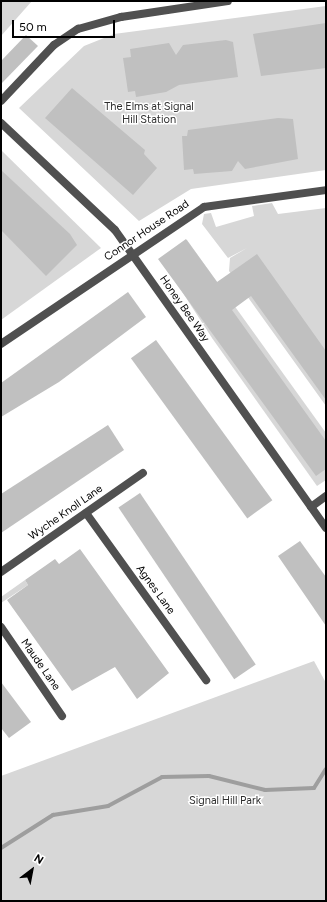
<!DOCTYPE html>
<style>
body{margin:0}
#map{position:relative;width:327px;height:902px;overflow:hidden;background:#fff;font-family:Figtree,sans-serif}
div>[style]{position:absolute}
.green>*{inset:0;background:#d7d7d7}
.stream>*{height:4px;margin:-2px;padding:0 2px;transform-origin:2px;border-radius:2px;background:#9e9e9e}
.building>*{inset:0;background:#c0c0c0;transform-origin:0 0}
.street>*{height:8px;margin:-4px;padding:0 4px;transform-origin:4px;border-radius:4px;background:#505050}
span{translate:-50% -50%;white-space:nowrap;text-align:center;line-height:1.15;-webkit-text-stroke:3px #fff;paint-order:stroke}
.park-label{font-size:11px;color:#2e2e2e}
.street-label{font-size:11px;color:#000}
.frame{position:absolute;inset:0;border:2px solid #000;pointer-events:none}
.north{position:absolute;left:12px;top:850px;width:40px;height:40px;-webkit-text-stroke:3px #fff;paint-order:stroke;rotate:32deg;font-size:11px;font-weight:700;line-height:16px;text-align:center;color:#000}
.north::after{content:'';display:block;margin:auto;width:14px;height:18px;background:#000;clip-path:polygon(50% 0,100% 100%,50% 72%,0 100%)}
.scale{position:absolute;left:12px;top:20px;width:103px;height:18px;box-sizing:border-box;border:2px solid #000;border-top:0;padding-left:5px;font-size:12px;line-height:14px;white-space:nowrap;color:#000;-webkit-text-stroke:3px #fff;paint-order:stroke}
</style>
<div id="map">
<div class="green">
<i style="clip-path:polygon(1px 1px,32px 1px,1px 36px)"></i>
<i style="clip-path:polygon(326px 6px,326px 170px,191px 189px,139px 221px,19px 108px,84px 46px,114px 34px)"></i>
<i style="clip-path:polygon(1px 150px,101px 248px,1px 320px)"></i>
<i style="clip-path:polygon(272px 203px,278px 214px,326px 208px,326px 406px,229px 271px,230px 258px,247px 248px,228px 258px,202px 224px,204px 214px,211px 213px,216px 227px,254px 216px,252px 206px)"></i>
<i style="clip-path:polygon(187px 240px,326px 433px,326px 480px,317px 486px,212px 338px,161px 259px)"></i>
<i style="clip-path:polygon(25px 580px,28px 585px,1px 603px,1px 597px)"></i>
<i style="clip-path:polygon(314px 661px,326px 683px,326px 901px,1px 901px,1px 776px)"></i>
</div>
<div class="stream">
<i style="left:1px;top:848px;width:62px;rotate:-32.4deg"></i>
<i style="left:53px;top:815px;width:56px;rotate:-9.3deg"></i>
<i style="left:108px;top:806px;width:61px;rotate:-28.2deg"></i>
<i style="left:162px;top:777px;width:47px;rotate:-1.2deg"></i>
<i style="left:209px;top:776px;width:58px;rotate:14deg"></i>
<i style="left:265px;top:790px;width:49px;rotate:-2.3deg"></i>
<i style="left:314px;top:788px;width:22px;rotate:-58deg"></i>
</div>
<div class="building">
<i style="clip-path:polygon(326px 23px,326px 68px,261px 76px,253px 34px)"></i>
<i style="clip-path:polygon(26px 35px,38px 46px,1px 84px,1px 61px)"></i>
<i style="clip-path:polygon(226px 40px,233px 42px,238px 77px,179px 85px,166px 92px,136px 97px,135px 91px,128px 92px,123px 58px,131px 57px,130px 49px,169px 43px,176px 55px,183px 45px)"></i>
<i style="clip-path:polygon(72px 88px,145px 150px,144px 154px,157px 168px,133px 195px,45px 118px)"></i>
<i style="clip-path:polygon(278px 118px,293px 119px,298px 159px,245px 169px,238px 161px,232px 171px,194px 174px,193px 169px,184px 170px,182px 136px,187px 136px,188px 130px)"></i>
<i style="clip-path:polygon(1px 170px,70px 234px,77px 245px,46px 276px,1px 230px)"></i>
<i style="clip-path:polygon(186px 239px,217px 282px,257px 254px,326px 351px,326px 400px,251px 296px,232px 310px,326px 441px,326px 469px,316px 476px,158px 259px)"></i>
<i style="clip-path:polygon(128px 292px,146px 317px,59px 382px,1px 417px,1px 383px)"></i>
<i style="left:156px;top:340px;width:198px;height:31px;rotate:54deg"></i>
<i style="clip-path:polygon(108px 425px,124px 450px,1px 533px,1px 494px)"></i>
<i style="left:140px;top:493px;width:207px;height:26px;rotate:56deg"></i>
<i style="clip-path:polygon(300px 541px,326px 577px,326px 626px,278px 556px)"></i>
<i style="clip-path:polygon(80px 549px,169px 673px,137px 699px,115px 667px,72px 691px,7px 600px,28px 585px,25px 580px,55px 559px,59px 564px)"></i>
<i style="clip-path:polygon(1px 682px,31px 722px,9px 738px,1px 728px)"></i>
</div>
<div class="street">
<i style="left:1px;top:101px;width:77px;rotate:-46.6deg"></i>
<i style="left:54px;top:45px;width:29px;rotate:-34deg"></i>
<i style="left:78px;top:29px;width:45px;rotate:-15.6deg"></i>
<i style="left:121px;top:17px;width:108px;rotate:-8.5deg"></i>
<i style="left:1px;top:123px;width:156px;rotate:43.2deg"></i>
<i style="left:115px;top:230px;width:365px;rotate:54.7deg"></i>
<i style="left:1px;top:344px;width:245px;rotate:-34deg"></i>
<i style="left:204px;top:207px;width:123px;rotate:-7.9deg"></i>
<i style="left:311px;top:507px;width:19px;rotate:-36deg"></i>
<i style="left:86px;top:513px;width:206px;rotate:54.3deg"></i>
<i style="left:1px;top:572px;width:173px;rotate:-34.9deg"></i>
<i style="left:1px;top:627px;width:108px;rotate:55.6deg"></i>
</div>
<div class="park-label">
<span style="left:149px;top:114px">The Elms at Signal<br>Hill Station</span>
<span style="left:225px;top:801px">Signal Hill Park</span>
</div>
<div class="street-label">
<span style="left:147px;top:231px;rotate:-34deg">Connor House Road</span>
<span style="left:184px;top:309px;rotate:55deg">Honey Bee Way</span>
<span style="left:66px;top:513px;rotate:-35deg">Wyche Knoll Lane</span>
<span style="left:155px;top:590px;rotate:54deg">Agnes Lane</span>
<span style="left:40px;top:665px;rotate:55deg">Maude Lane</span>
</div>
<div class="frame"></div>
<div class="north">N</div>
<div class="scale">50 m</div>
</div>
